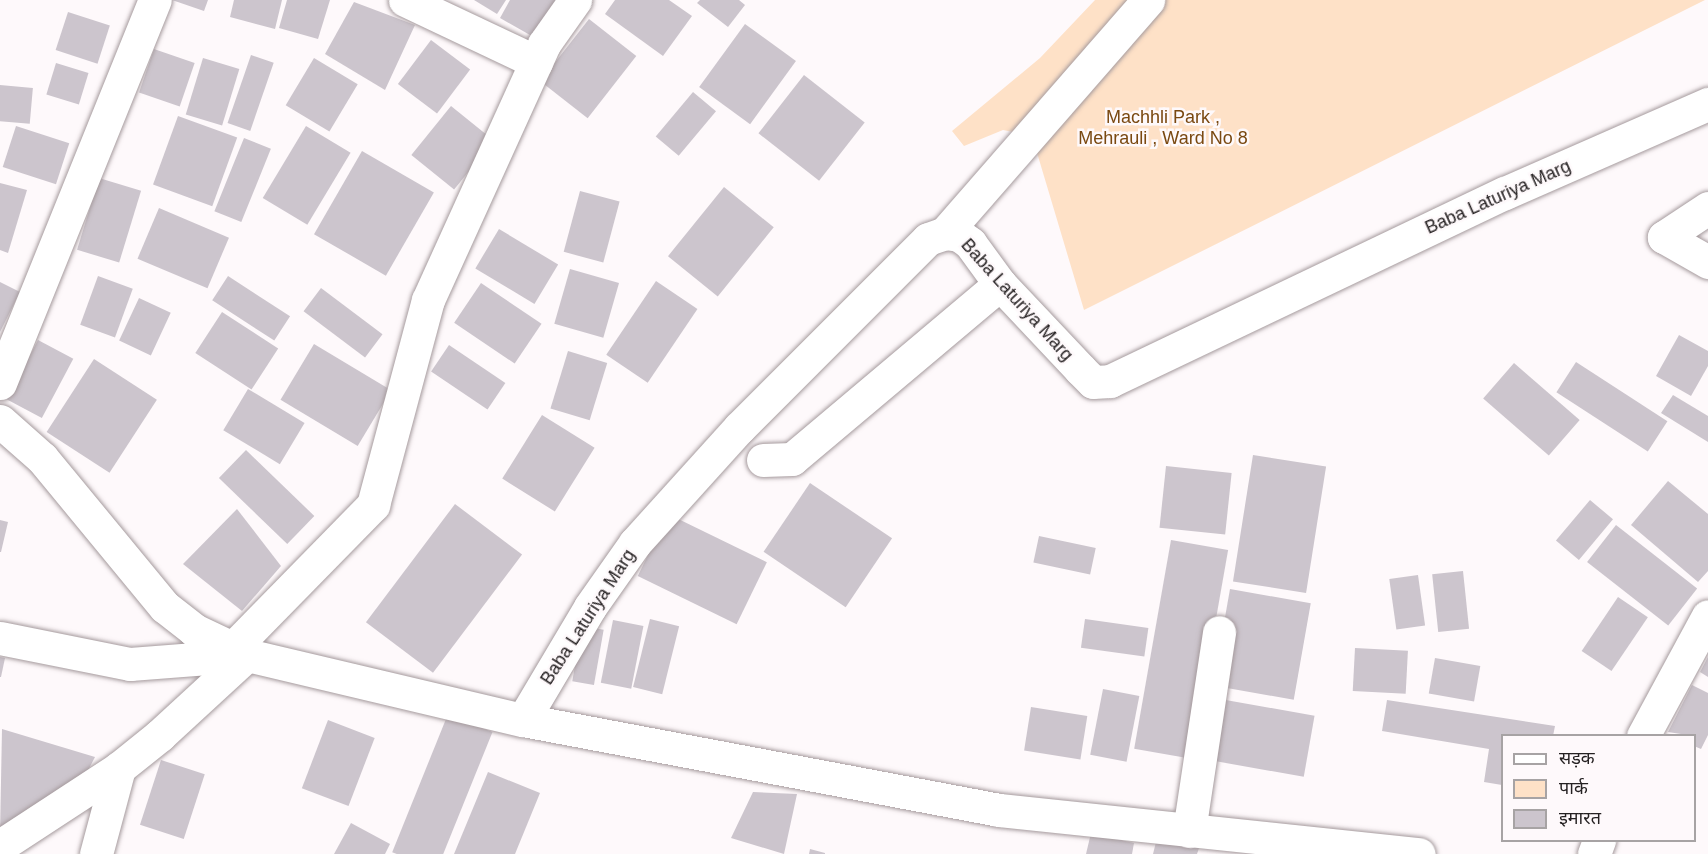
<!DOCTYPE html>
<meta charset="utf-8">
<style>
body{margin:0}
#map{position:relative;width:1708px;height:854px;overflow:hidden;background:#fef9fb;font-family:Helvetica,"Noto Sans Devanagari",sans-serif}
div>[style]{position:absolute}
.green>*{inset:0;background:#fee1c7}
.building>*{inset:0;background:#ccc5cd;transform-origin:0 0}
.roads{filter:drop-shadow(0 0 2px #a59a9d) drop-shadow(0 0 2px #a59a9d)}
.street>*{height:33px;margin:-16.5px;padding:0 16.5px;transform-origin:16.5px;border-radius:16.5px;background:#fff}
span{translate:-50% -50%;white-space:nowrap;text-align:center;line-height:1.15;-webkit-text-stroke:5px #fef9fb;paint-order:stroke}
.park-label{font-size:18px;color:#7a4911}
.street-label{font-size:18px;color:#252122}
.legend{position:absolute;left:1501px;top:734px;width:195px;height:108px;box-sizing:border-box;background:#fef9fb;border:2px solid #a7a3a4;margin:0;padding:8px 10px;list-style:none;font-size:18px;color:#252122}
.legend li{display:flex;align-items:center;gap:12px;height:30px}
.legend b{width:30px;border:2px solid #a7a3a4}
</style>
<div id="map">
<div class="green">
<i style="clip-path:polygon(1095px 0,1705px 0,1084px 310px,1032px 136px,1003px 130px,964px 146px,952px 131px,1040px 58px)"></i>
</div>
<div class="building">
<i style="clip-path:polygon(172px 0,208px 0,204px 11px)"></i>
<i style="clip-path:polygon(234px 0,282px 0,275px 29px,230px 17px)"></i>
<i style="clip-path:polygon(287px 0,330px 0,318px 39px,279px 28px)"></i>
<i style="clip-path:polygon(474px 0,506px 0,497px 14px)"></i>
<i style="clip-path:polygon(510px 0,556px 0,537px 39px,500px 18px)"></i>
<i style="clip-path:polygon(615px 0,669px 0,692px 16px,663px 56px,605px 14px)"></i>
<i style="clip-path:polygon(700px 0,739px 0,745px 5px,728px 27px,697px 3px)"></i>
<i style="clip-path:polygon(354px 2px,415px 25px,385px 90px,325px 54px)"></i>
<i style="left:68px;top:12px;width:44px;height:40px;rotate:18deg"></i>
<i style="left:589px;top:19px;width:60px;height:79px;rotate:38deg"></i>
<i style="left:745px;top:24px;width:63px;height:78px;rotate:36deg"></i>
<i style="left:431px;top:40px;width:49px;height:55px;rotate:37deg"></i>
<i style="left:154px;top:49px;width:43px;height:46px;rotate:19deg"></i>
<i style="left:251px;top:55px;width:24px;height:72px;rotate:19deg"></i>
<i style="left:203px;top:58px;width:38px;height:59px;rotate:17deg"></i>
<i style="left:314px;top:58px;width:51px;height:55px;rotate:31deg"></i>
<i style="left:56px;top:63px;width:34px;height:33px;rotate:17deg"></i>
<i style="left:804px;top:75px;width:77px;height:74px;rotate:38deg"></i>
<i style="left:0;top:85px;width:33px;height:36px;rotate:5deg"></i>
<i style="left:693px;top:92px;width:30px;height:58px;rotate:40deg"></i>
<i style="left:451px;top:106px;width:55px;height:63px;rotate:39deg"></i>
<i style="left:178px;top:116px;width:63px;height:73px;rotate:20deg"></i>
<i style="left:16px;top:126px;width:56px;height:43px;rotate:18deg"></i>
<i style="left:306px;top:126px;width:52px;height:84px;rotate:31deg"></i>
<i style="left:244px;top:138px;width:29px;height:79px;rotate:22deg"></i>
<i style="left:362px;top:151px;width:83px;height:96px;rotate:30deg"></i>
<i style="left:99px;top:178px;width:44px;height:75px;rotate:17deg"></i>
<i style="clip-path:polygon(0 183px,27px 190px,8px 253px,0 250px)"></i>
<i style="left:724px;top:187px;width:64px;height:89px;rotate:39deg"></i>
<i style="left:580px;top:191px;width:41px;height:63px;rotate:15deg"></i>
<i style="left:159px;top:208px;width:76px;height:55px;rotate:23deg"></i>
<i style="left:499px;top:229px;width:69px;height:46px;rotate:31deg"></i>
<i style="left:570px;top:269px;width:51px;height:57px;rotate:16deg"></i>
<i style="left:98px;top:276px;width:37px;height:52px;rotate:20deg"></i>
<i style="left:228px;top:276px;width:74px;height:29px;rotate:33deg"></i>
<i style="left:656px;top:281px;width:50px;height:89px;rotate:34deg"></i>
<i style="clip-path:polygon(0 282px,20px 292px,0 332px)"></i>
<i style="left:481px;top:283px;width:73px;height:48px;rotate:34deg"></i>
<i style="left:321px;top:288px;width:77px;height:29px;rotate:37deg"></i>
<i style="left:139px;top:298px;width:35px;height:47px;rotate:25deg"></i>
<i style="left:222px;top:312px;width:67px;height:49px;rotate:33deg"></i>
<i style="clip-path:polygon(1679px 335px,1708px 351px,1708px 366px,1691px 396px,1656px 376px)"></i>
<i style="left:38px;top:340px;width:40px;height:67px;rotate:28deg"></i>
<i style="left:314px;top:344px;width:90px;height:65px;rotate:31deg"></i>
<i style="left:449px;top:345px;width:68px;height:32px;rotate:34deg"></i>
<i style="left:568px;top:351px;width:41px;height:60px;rotate:17deg"></i>
<i style="left:94px;top:359px;width:75px;height:87px;rotate:33deg"></i>
<i style="left:1576px;top:362px;width:109px;height:36px;rotate:33deg"></i>
<i style="left:1514px;top:363px;width:87px;height:47px;rotate:41deg"></i>
<i style="left:248px;top:389px;width:66px;height:48px;rotate:31deg"></i>
<i style="clip-path:polygon(1673px 395px,1708px 416px,1708px 442px,1661px 413px)"></i>
<i style="left:542px;top:415px;width:62px;height:75px;rotate:32deg"></i>
<i style="left:246px;top:450px;width:95px;height:39px;rotate:44deg"></i>
<i style="left:1253px;top:455px;width:74px;height:128px;rotate:9deg"></i>
<i style="left:1166px;top:466px;width:66px;height:62px;rotate:6deg"></i>
<i style="clip-path:polygon(1668px 481px,1708px 514px,1708px 571px,1698px 582px,1631px 525px)"></i>
<i style="left:810px;top:483px;width:99px;height:83px;rotate:34deg"></i>
<i style="left:1590px;top:500px;width:30px;height:53px;rotate:40deg"></i>
<i style="left:455px;top:504px;width:84px;height:148px;rotate:37deg"></i>
<i style="clip-path:polygon(237px 509px,281px 566px,242px 611px,183px 564px)"></i>
<i style="left:668px;top:514px;width:110px;height:69px;rotate:26deg"></i>
<i style="clip-path:polygon(0 520px,8px 522px,1px 552px,0 552px)"></i>
<i style="left:1616px;top:525px;width:103px;height:47px;rotate:38deg"></i>
<i style="left:1039px;top:536px;width:58px;height:27px;rotate:12deg"></i>
<i style="left:1171px;top:540px;width:58px;height:212px;rotate:10deg"></i>
<i style="left:1463px;top:571px;width:58px;height:31px;rotate:84deg"></i>
<i style="left:1418px;top:575px;width:51px;height:29px;rotate:82deg"></i>
<i style="left:1230px;top:589px;width:82px;height:98px;rotate:10deg"></i>
<i style="left:1618px;top:597px;width:36px;height:65px;rotate:34deg"></i>
<i style="left:650px;top:619px;width:30px;height:70px;rotate:14deg"></i>
<i style="left:1085px;top:619px;width:64px;height:29px;rotate:8deg"></i>
<i style="left:613px;top:620px;width:31px;height:64px;rotate:11deg"></i>
<i style="left:582px;top:626px;width:22px;height:56px;rotate:10deg"></i>
<i style="left:1355px;top:648px;width:53px;height:43px;rotate:3deg"></i>
<i style="clip-path:polygon(0 657px,5px 658px,1px 677px,0 677px)"></i>
<i style="clip-path:polygon(1708px 657px,1708px 677px,1700px 672px)"></i>
<i style="left:1435px;top:658px;width:46px;height:36px;rotate:10deg"></i>
<i style="clip-path:polygon(1692px 685px,1708px 693px,1708px 735px,1701px 749px,1694px 746px,1694px 736px,1668px 732px)"></i>
<i style="left:1103px;top:689px;width:37px;height:67px;rotate:11deg"></i>
<i style="left:1220px;top:699px;width:96px;height:62px;rotate:10deg"></i>
<i style="clip-path:polygon(1387px 700px,1555px 726px,1553px 736px,1502px 736px,1502px 785px,1484px 782px,1489px 749px,1382px 731px)"></i>
<i style="left:1031px;top:707px;width:57px;height:44px;rotate:9deg"></i>
<i style="left:448px;top:714px;width:48px;height:149px;rotate:22deg"></i>
<i style="left:328px;top:720px;width:50px;height:73px;rotate:21deg"></i>
<i style="clip-path:polygon(2px 729px,95px 757px,83px 780px,0 834px)"></i>
<i style="left:161px;top:760px;width:46px;height:68px;rotate:18deg"></i>
<i style="clip-path:polygon(488px 772px,540px 793px,515px 854px,454px 854px)"></i>
<i style="clip-path:polygon(753px 792px,797px 794px,784px 854px,731px 838px)"></i>
<i style="clip-path:polygon(351px 823px,390px 844px,385px 854px,334px 854px)"></i>
<i style="clip-path:polygon(1159px 830px,1201px 842px,1197px 854px,1153px 854px)"></i>
<i style="clip-path:polygon(1091px 833px,1134px 843px,1132px 854px,1086px 854px)"></i>
<i style="clip-path:polygon(810px 849px,825px 853px,825px 854px,809px 854px)"></i>
</div>
<div class="roads">
<div class="street">
<i style="left:405px;top:0;width:145px;rotate:25.3deg"></i>
<i style="left:1708px;top:208px;width:53px;rotate:146.6deg"></i>
<i style="left:1664px;top:237px;width:51px;rotate:29.6deg"></i>
<i style="left:945px;top:233px;width:309px;rotate:-48.9deg"></i>
<i style="left:0;top:383px;width:413px;rotate:-68deg"></i>
<i style="left:0;top:421px;width:56px;rotate:41.4deg"></i>
<i style="left:42px;top:458px;width:193px;rotate:50.5deg"></i>
<i style="left:165px;top:607px;width:37px;rotate:38deg"></i>
<i style="left:194px;top:630px;width:59px;rotate:25.3deg"></i>
<i style="left:247px;top:655px;width:284px;rotate:13.3deg"></i>
<i style="left:523px;top:720px;width:484px;rotate:10.7deg"></i>
<i style="left:999px;top:810px;width:422px;rotate:6deg"></i>
<i style="left:763px;top:460px;width:29px;rotate:-2deg"></i>
<i style="left:792px;top:459px;width:272px;rotate:-40.1deg"></i>
<i style="left:0;top:638px;width:133px;rotate:11.3deg"></i>
<i style="left:130px;top:664px;width:117px;rotate:-4.4deg"></i>
<i style="left:232px;top:649px;width:202px;rotate:-45.6deg"></i>
<i style="left:373px;top:505px;width:212px;rotate:-75deg"></i>
<i style="left:428px;top:300px;width:281px;rotate:-65.6deg"></i>
<i style="left:544px;top:44px;width:54px;rotate:-54.8deg"></i>
<i style="left:523px;top:720px;width:131px;rotate:-59.3deg"></i>
<i style="left:590px;top:607px;width:78px;rotate:-54.9deg"></i>
<i style="left:635px;top:543px;width:155px;rotate:-47.9deg"></i>
<i style="left:739px;top:428px;width:267px;rotate:-45deg"></i>
<i style="left:928px;top:239px;width:18px;rotate:-19deg"></i>
<i style="left:945px;top:233px;width:14px;rotate:8deg"></i>
<i style="left:959px;top:235px;width:14px;rotate:36deg"></i>
<i style="left:970px;top:243px;width:51px;rotate:53.8deg"></i>
<i style="left:1000px;top:284px;width:117px;rotate:46.7deg"></i>
<i style="left:1080px;top:369px;width:18px;rotate:45deg"></i>
<i style="left:1093px;top:382px;width:17px;rotate:-3deg"></i>
<i style="left:1110px;top:381px;width:437px;rotate:-25.5deg"></i>
<i style="left:1505px;top:193px;width:222px;rotate:-23.7deg"></i>
<i style="left:1643px;top:736px;width:136px;rotate:-61.6deg"></i>
<i style="left:1189px;top:831px;width:201px;rotate:-81.4deg"></i>
<i style="left:0;top:846px;width:142px;rotate:-33.2deg"></i>
<i style="left:119px;top:768px;width:53px;rotate:-38.8deg"></i>
<i style="left:160px;top:735px;width:118px;rotate:-42.6deg"></i>
<i style="left:96px;top:854px;width:89px;rotate:-75deg"></i>
<i style="left:1594px;top:854px;width:15px;rotate:-70deg"></i>
</div>
</div>
<div class="park-label">
<span style="left:1163px;top:128px">Machhli Park ,<br>Mehrauli , Ward No 8</span>
</div>
<div class="street-label">
<span style="left:1498px;top:197px;rotate:-24deg">Baba Laturiya Marg</span>
<span style="left:1017px;top:300px;rotate:48deg">Baba Laturiya Marg</span>
<span style="left:588px;top:617px;rotate:-57deg">Baba Laturiya Marg</span>
</div>
<ul class="legend">
<li><b style="height:8px;background:#fff"></b>सड़क</li>
<li><b style="height:16px;background:#fee1c7"></b>पार्क</li>
<li><b style="height:16px;background:#ccc5cd"></b>इमारत</li>
</ul>
</div>
